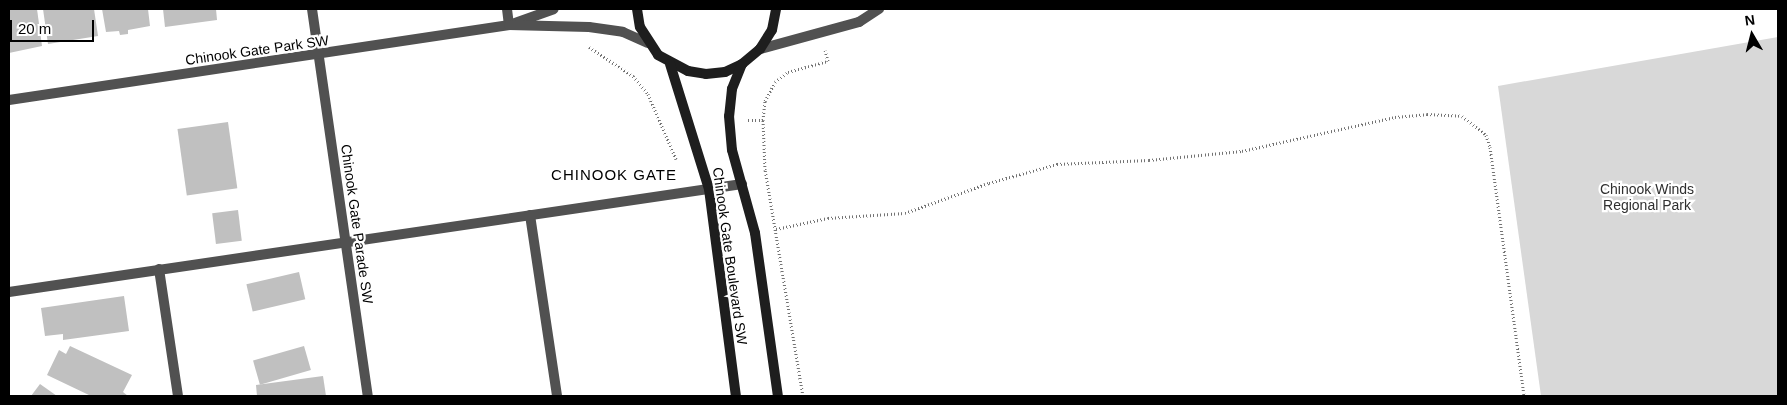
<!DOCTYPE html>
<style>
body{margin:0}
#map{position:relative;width:1787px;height:405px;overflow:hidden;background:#fff;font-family:Arial,sans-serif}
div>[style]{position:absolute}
.green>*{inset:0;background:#d8d8d8}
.building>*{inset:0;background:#c0c0c0;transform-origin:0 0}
.path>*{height:3px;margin-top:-1.5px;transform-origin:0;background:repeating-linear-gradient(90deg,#737373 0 1px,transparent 0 3.5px)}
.lane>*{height:10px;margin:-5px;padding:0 5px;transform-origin:5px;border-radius:5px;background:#515151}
.street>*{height:10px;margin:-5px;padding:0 5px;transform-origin:5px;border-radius:5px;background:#515151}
.secondary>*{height:10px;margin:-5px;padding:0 5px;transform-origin:5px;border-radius:5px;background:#1e1e1e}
span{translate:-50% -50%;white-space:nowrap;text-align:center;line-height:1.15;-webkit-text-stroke:4.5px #fff;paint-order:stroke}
.street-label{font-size:14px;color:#000}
.park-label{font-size:14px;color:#2f2f2f}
.neighbourhood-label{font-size:15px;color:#000;letter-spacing:1px}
.frame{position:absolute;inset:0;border:10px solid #000;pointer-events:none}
.north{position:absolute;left:1727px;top:10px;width:50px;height:50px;-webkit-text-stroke:4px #fff;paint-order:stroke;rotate:352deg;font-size:14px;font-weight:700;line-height:20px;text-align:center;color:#000}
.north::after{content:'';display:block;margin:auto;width:18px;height:22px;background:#000;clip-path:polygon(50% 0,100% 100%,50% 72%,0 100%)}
.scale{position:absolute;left:10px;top:20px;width:84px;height:22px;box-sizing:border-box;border:2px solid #000;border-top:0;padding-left:6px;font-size:15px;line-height:18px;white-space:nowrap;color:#000;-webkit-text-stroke:4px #fff;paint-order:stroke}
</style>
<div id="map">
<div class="green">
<i style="clip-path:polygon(1778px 37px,1778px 396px,1541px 396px,1498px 86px)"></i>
</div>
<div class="building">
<i style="clip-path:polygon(9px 9px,37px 9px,42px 46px,9px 53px)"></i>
<i style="clip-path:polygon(43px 9px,94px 9px,98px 36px,48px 44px)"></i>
<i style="clip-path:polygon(102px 9px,148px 9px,150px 26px,128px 30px,128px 34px,120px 35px,119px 31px,106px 32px)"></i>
<i style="clip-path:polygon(163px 9px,216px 9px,217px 20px,165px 27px)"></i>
<i style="left:228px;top:122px;width:67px;height:51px;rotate:82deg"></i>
<i style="left:238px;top:210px;width:31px;height:26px;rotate:83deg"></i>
<i style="left:299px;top:272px;width:28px;height:54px;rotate:77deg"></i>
<i style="clip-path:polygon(124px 296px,129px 331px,63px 340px,63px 334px,45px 336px,41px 308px)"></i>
<i style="clip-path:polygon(70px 346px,132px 375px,123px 392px,128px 396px,91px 396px,47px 375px,59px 350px,66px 354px)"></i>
<i style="left:304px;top:346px;width:25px;height:53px;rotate:74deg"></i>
<i style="clip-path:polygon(323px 376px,326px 396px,257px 396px,256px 385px)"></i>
<i style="clip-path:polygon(40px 384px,57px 396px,31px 396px)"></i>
</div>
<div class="path">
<i style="left:589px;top:47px;width:53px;rotate:33.4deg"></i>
<i style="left:633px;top:76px;width:23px;rotate:50deg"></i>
<i style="left:648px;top:94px;width:71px;rotate:66.7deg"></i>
<i style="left:748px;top:120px;width:15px"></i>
<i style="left:776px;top:229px;width:53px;rotate:-11.9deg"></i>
<i style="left:828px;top:218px;width:77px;rotate:-3.7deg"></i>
<i style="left:905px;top:213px;width:89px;rotate:-19.7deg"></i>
<i style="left:989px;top:183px;width:71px;rotate:-15.6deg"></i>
<i style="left:1057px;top:164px;width:92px;rotate:-2.5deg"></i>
<i style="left:1149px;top:160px;width:93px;rotate:-5.5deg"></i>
<i style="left:1242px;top:151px;width:157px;rotate:-12.5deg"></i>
<i style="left:1395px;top:117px;width:32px;rotate:-5deg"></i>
<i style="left:1427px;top:114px;width:35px;rotate:3deg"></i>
<i style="left:1462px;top:116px;width:31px;rotate:38deg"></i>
<i style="left:1486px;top:135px;width:13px;rotate:72deg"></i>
<i style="left:1490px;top:147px;width:251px;rotate:82.2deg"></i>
<i style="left:803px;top:396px;width:229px;rotate:-99.5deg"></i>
<i style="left:765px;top:170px;width:50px;rotate:-92.3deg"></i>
<i style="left:763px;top:120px;width:19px;rotate:-84deg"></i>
<i style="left:765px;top:101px;width:21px;rotate:-62deg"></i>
<i style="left:775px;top:82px;width:16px;rotate:-38deg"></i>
<i style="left:788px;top:72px;width:41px;rotate:-15.4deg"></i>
<i style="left:828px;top:61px;width:11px;rotate:-105deg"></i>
</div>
<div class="lane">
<i style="left:507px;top:9px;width:16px;rotate:83deg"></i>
<i style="left:530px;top:215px;width:183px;rotate:81.5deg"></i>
<i style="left:159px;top:269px;width:128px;rotate:81.5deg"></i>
<i style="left:9px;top:292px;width:741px;rotate:-8.38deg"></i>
</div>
<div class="street">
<i style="left:312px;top:9px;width:391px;rotate:81.8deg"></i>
<i style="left:515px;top:23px;width:41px;rotate:-19.7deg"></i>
<i style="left:760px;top:49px;width:103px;rotate:-15.3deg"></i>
<i style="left:859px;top:22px;width:24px;rotate:-33deg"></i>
<i style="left:9px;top:100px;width:506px;rotate:-8.53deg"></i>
<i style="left:509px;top:25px;width:80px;rotate:1.4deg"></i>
<i style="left:589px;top:27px;width:34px;rotate:8deg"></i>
<i style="left:623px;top:32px;width:27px;rotate:24deg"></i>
</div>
<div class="secondary">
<i style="left:637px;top:9px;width:18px;rotate:81deg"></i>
<i style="left:640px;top:27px;width:33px;rotate:57deg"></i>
<i style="left:658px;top:55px;width:34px;rotate:28deg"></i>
<i style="left:688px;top:71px;width:18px;rotate:9deg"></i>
<i style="left:706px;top:74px;width:19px;rotate:-6deg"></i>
<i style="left:725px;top:72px;width:19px;rotate:-25deg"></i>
<i style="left:742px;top:64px;width:23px;rotate:-40deg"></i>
<i style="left:760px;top:49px;width:22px;rotate:-58deg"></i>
<i style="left:772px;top:30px;width:21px;rotate:-79deg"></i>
<i style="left:670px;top:64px;width:131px;rotate:72.7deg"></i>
<i style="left:709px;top:189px;width:209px;rotate:82.6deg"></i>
<i style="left:742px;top:64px;width:27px;rotate:112deg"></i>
<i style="left:732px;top:89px;width:27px;rotate:96deg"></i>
<i style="left:729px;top:116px;width:34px;rotate:85deg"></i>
<i style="left:732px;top:150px;width:86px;rotate:74.5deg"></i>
<i style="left:755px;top:233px;width:165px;rotate:82deg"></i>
</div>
<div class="street-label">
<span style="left:257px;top:50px;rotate:-8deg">Chinook Gate Park SW</span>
<span style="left:357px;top:224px;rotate:82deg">Chinook Gate Parade SW</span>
<span style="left:730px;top:256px;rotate:82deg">Chinook Gate Boulevard SW</span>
</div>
<div class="park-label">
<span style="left:1647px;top:197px">Chinook Winds<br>Regional Park</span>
</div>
<div class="neighbourhood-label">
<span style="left:614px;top:175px">CHINOOK GATE</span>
</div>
<div class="frame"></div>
<div class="north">N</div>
<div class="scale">20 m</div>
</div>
